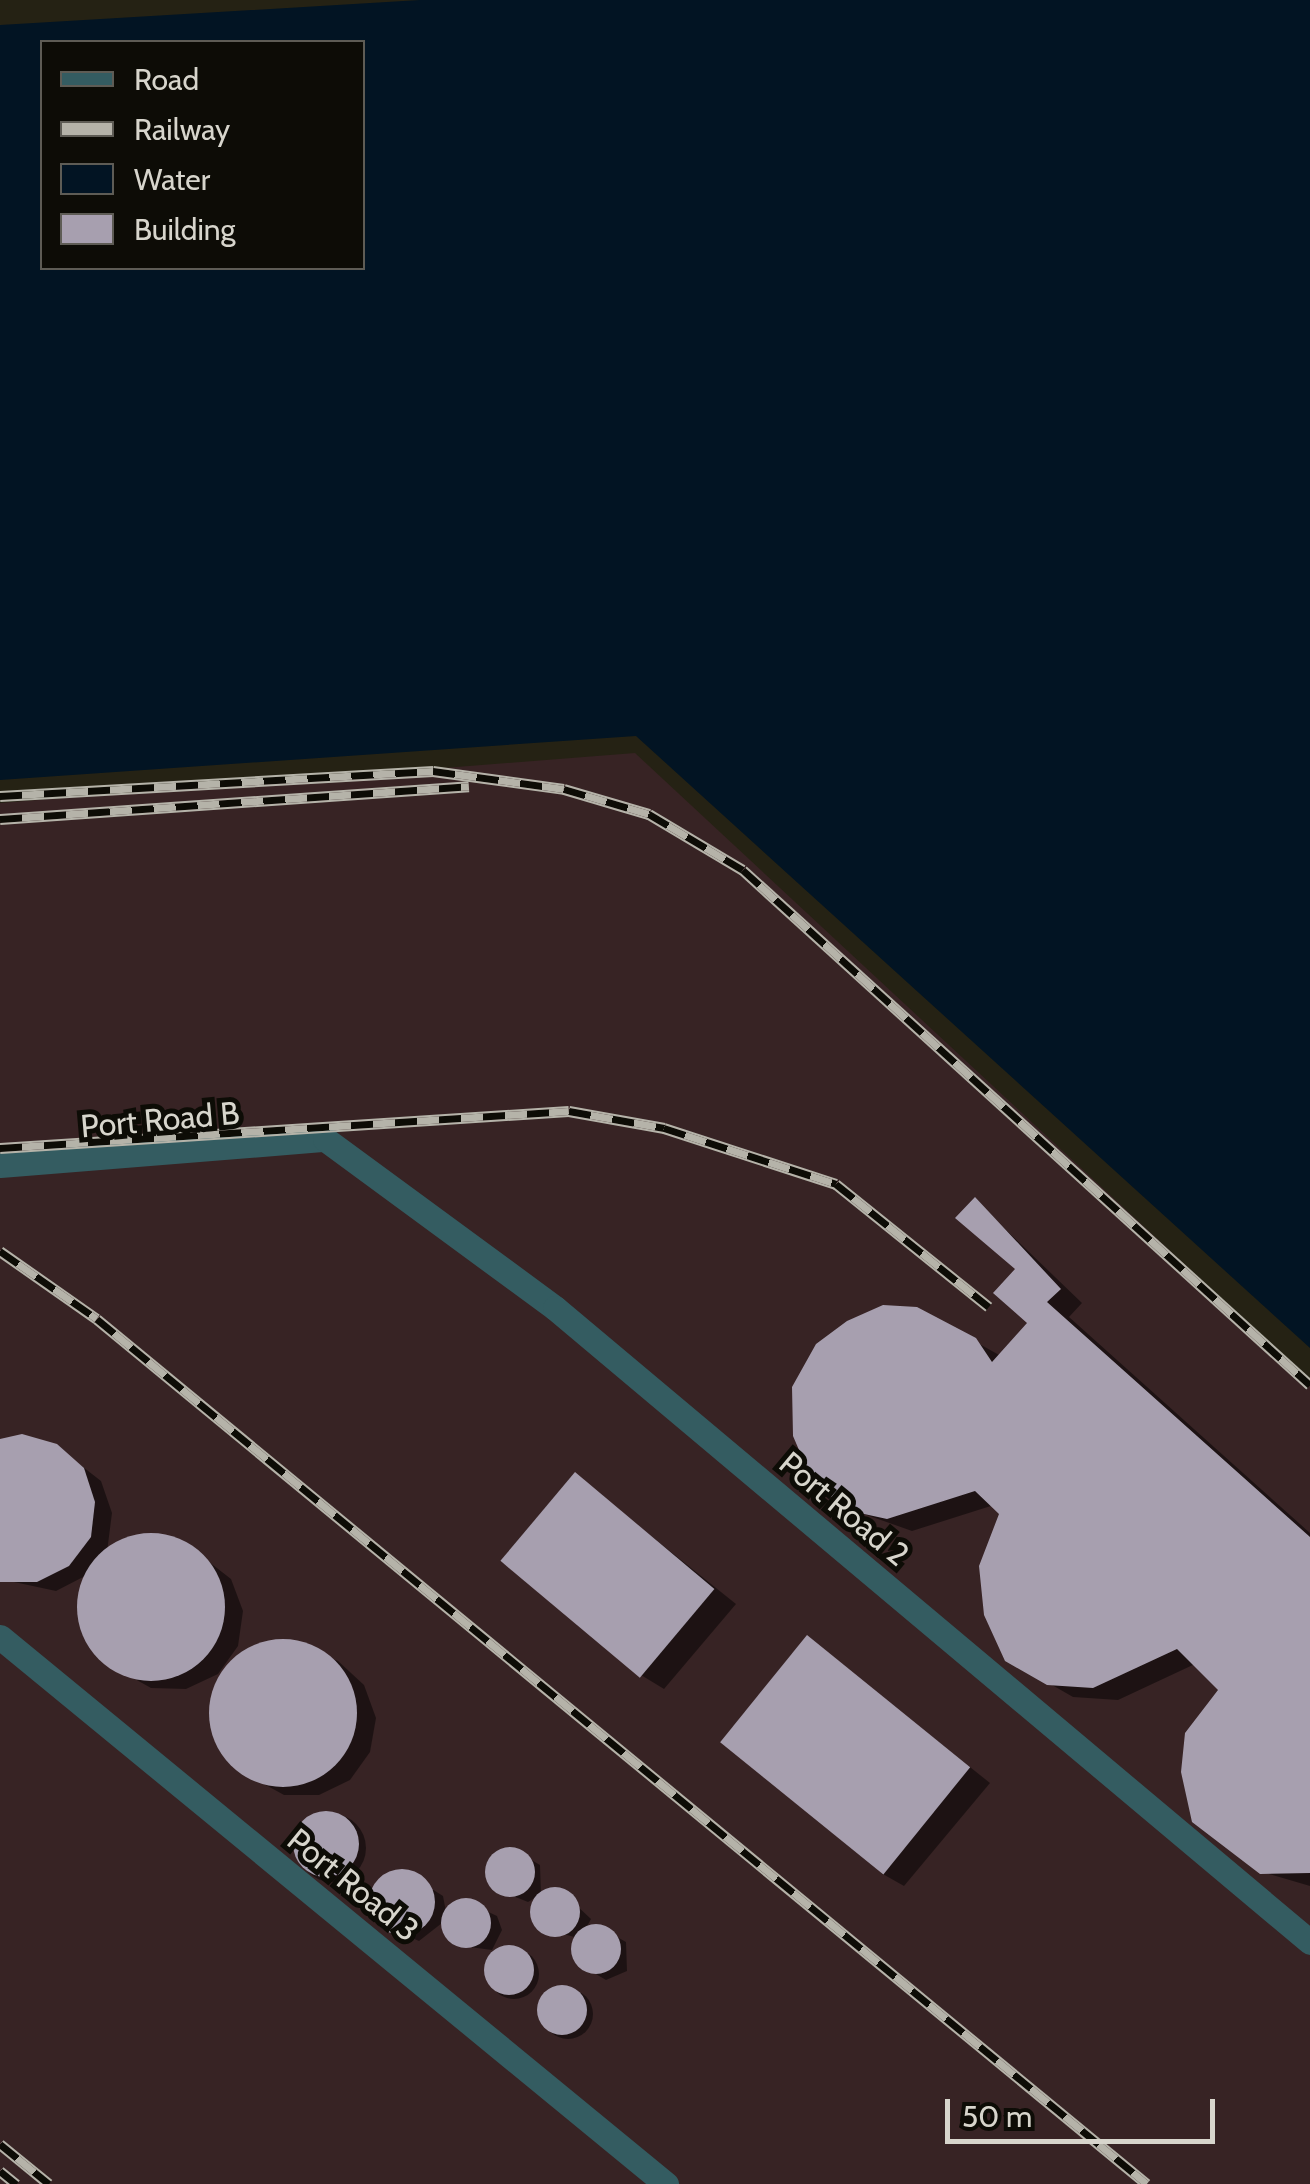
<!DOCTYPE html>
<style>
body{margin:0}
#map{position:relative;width:1310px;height:2184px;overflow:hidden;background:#252214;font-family:Cabin,sans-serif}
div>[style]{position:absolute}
.industrial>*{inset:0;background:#372324}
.water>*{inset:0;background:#021423}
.shadow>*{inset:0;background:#0007}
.round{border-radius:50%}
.building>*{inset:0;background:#a79faf;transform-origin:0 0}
.minor>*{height:25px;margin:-12.5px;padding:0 12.5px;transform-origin:12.5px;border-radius:12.5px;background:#345c61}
.rail>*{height:11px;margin-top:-5.5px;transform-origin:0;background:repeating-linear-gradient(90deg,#0d0c06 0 22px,#b5b3a9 0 44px);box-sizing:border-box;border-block:2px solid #b5b3a9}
span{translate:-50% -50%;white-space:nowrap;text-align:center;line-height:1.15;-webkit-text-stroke:10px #0d0c06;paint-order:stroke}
.street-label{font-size:32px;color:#d7d5cc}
.legend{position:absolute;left:40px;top:40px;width:325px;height:230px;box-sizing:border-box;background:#0d0c06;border:2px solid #5e5c55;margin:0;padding:12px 18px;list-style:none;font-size:30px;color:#d7d5cc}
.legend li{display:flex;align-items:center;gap:20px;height:50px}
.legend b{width:50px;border:2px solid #5e5c55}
.scale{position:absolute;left:945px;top:2099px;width:270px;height:45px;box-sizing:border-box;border:5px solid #d7d5cc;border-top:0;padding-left:12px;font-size:30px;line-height:35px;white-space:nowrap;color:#d7d5cc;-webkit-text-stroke:8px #0d0c06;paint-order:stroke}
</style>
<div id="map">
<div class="industrial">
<i style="clip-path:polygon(635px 753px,1310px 1381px,1310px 2184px,0 2184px,0 803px)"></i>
</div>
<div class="water">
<i style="clip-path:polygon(evenodd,420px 0,1310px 0,1310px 1348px,636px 736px,0 780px,0 25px,420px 0,42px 42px,362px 42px,362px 268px,42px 268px,42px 42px)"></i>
</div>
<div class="shadow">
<i style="clip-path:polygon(975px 1200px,1082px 1303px,1069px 1317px,1310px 1533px,1310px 1886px,1262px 1872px,1221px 1690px,1195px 1664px,1118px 1700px,1073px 1697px,1007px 1659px,1002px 1513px,994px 1505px,912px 1531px,847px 1508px,974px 1341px,1001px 1356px,1030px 1323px,1019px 1268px)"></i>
<i style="clip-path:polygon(0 1441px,56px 1446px,101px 1481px,112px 1513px,107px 1552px,152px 1535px,186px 1544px,231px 1579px,243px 1611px,238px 1646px,218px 1674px,186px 1689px,151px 1688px,101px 1660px,82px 1631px,87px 1575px,56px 1591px,0 1579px)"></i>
<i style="clip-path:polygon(576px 1476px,736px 1604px,664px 1689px,641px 1675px)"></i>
<i style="clip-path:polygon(808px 1638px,990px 1783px,904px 1886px,881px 1873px)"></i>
<i style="clip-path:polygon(285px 1641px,338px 1661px,364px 1685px,376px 1718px,370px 1752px,350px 1780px,319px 1795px,284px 1795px,253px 1778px,215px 1738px,211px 1703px,225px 1671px,251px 1648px)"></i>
<i class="round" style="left:298px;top:1814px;width:68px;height:68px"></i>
<i style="clip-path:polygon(514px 1850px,540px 1865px,541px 1895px,559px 1889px,591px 1919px,584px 1932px,599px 1927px,626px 1942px,627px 1971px,606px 1980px,579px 1964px,578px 1938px,538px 1927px,540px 1895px,528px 1902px,493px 1888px,494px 1855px)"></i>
<i style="clip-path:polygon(405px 1872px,443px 1896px,447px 1917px,463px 1900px,497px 1916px,502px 1930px,492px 1950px,462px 1946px,442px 1923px,419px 1941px,378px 1923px,373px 1893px)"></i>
<i class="round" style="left:489px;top:1949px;width:50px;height:50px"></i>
<i class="round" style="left:543px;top:1989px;width:50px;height:50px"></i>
</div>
<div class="building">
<i style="clip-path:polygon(975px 1197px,1061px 1289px,1047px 1302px,1310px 1537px,1310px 1873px,1260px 1874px,1192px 1822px,1181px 1772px,1185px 1733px,1218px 1690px,1177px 1649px,1093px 1688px,1047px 1685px,1005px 1661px,984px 1615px,979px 1566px,999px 1514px,975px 1491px,887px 1519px,846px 1510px,811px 1478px,793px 1436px,792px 1387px,816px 1344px,847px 1321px,883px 1305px,917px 1307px,976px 1338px,992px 1362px,1027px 1323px,993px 1293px,1015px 1269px,955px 1218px)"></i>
<i style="clip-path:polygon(22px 1434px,57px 1444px,84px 1468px,95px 1502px,91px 1537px,69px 1566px,37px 1582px,0 1582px,0 1439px)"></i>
<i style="left:575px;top:1472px;width:182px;height:116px;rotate:40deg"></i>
<i class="round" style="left:77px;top:1533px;width:148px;height:148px"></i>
<i style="left:807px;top:1635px;width:210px;height:138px;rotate:39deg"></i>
<i class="round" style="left:209px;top:1639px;width:148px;height:148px"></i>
<i class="round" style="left:293px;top:1811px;width:66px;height:66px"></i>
<i class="round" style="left:485px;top:1847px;width:50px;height:50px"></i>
<i class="round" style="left:369px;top:1869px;width:66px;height:66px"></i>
<i class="round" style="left:530px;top:1887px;width:50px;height:50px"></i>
<i class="round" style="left:441px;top:1898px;width:50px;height:50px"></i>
<i class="round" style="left:571px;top:1924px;width:50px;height:50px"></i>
<i class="round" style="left:484px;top:1945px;width:50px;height:50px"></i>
<i class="round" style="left:537px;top:1985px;width:50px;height:50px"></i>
</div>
<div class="minor">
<i style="left:0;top:1165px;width:326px;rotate:-4.6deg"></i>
<i style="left:325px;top:1139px;width:285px;rotate:36.3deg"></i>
<i style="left:555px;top:1308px;width:986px;rotate:40.02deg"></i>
<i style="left:0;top:1637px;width:862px;rotate:39.4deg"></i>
</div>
<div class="rail">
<i style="left:0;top:796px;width:434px;rotate:-3.3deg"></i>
<i style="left:433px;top:771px;width:132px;rotate:7.8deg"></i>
<i style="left:564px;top:789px;width:89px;rotate:16.4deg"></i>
<i style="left:649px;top:814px;width:109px;rotate:30.8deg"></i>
<i style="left:743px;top:870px;width:766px;rotate:42.25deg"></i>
<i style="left:0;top:819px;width:470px;rotate:-4deg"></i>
<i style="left:0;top:1148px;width:570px;rotate:-3.72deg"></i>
<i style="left:569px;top:1111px;width:97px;rotate:10.1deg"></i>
<i style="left:664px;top:1128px;width:181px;rotate:18deg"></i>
<i style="left:836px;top:1184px;width:196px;rotate:38.8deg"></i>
<i style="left:0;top:1251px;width:118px;rotate:35deg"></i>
<i style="left:97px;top:1319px;width:1360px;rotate:39.48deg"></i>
<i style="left:0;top:2144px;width:63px;rotate:39.2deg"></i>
<i style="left:0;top:2171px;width:21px;rotate:39deg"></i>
</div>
<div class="street-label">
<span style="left:160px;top:1120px;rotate:-5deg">Port Road B</span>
<span style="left:844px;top:1509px;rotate:40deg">Port Road 2</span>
<span style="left:353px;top:1885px;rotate:39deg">Port Road 3</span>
</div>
<ul class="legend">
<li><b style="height:12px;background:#345c61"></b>Road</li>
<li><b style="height:12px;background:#b5b3a9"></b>Railway</li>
<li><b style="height:28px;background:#021423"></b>Water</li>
<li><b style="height:28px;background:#a79faf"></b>Building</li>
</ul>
<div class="scale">50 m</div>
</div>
